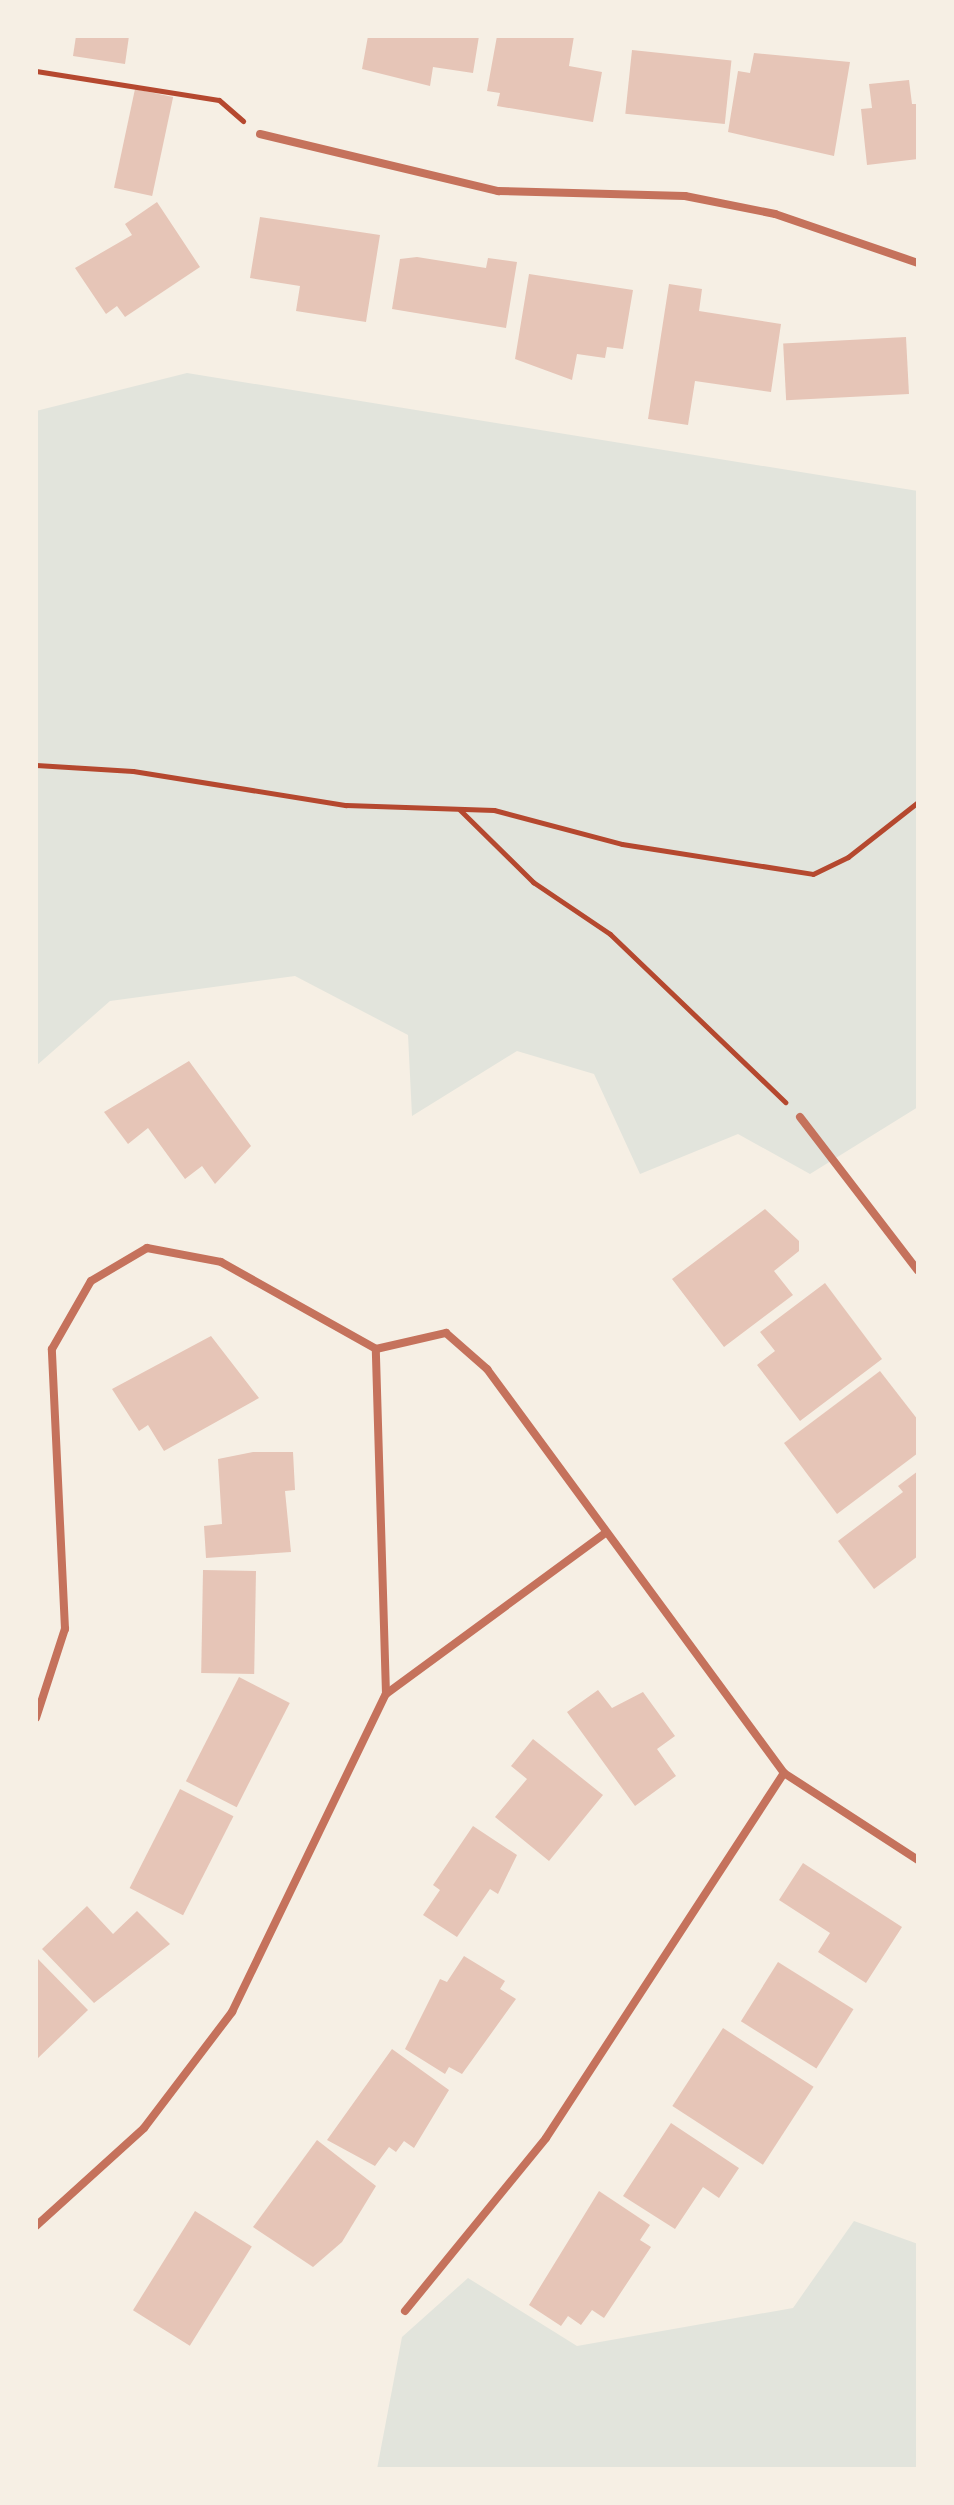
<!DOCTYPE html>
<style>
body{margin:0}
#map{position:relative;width:954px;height:2505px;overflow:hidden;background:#f6efe4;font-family:Roboto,sans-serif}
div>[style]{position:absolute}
.green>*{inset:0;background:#e2e4dc}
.building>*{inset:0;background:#e6c5b7;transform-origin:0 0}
.path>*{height:5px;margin:-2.5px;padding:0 2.5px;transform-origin:2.5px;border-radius:2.5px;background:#b5482f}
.minor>*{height:8px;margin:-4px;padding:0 4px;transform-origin:4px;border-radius:4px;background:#c5725c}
span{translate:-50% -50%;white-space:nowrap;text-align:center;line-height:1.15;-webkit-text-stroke:8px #f6efe4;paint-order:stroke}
.frame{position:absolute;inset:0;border:38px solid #f6efe4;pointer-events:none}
</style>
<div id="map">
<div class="green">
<i style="clip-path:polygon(187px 373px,918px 491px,918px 1107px,810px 1174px,738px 1134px,640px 1174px,594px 1074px,517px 1051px,412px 1116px,408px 1035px,295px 976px,110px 1001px,36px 1066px,36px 411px)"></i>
<i style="clip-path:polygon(854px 2221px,918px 2244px,918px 2469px,377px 2469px,402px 2337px,468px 2278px,577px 2346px,793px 2308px)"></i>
</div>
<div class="building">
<i style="clip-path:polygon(76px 36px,129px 36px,125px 64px,73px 56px)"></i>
<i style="clip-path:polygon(368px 36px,479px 36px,473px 73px,433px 67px,430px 86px,362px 69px)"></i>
<i style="clip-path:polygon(497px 36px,574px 36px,569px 66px,602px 72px,593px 122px,497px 106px,500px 93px,487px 91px)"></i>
<i style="left:632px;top:50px;width:100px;height:64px;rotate:6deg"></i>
<i style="clip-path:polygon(754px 53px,850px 62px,834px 156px,728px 132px,738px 71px,750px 73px)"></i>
<i style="clip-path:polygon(909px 80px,912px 104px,918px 104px,918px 159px,867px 165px,861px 109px,872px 108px,869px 84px)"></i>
<i style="left:135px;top:89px;width:39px;height:101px;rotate:12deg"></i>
<i style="clip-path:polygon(157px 202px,200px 267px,125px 317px,117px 306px,106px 314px,75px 268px,132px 235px,125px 224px)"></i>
<i style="clip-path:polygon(260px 217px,380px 235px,366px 322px,296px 311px,300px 286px,250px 278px)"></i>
<i style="clip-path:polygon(417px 257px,486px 268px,488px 258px,517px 262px,506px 328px,392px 309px,400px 259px)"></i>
<i style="clip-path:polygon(529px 274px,633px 290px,623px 349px,607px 347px,605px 358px,577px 354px,572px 380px,515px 359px)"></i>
<i style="clip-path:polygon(669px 284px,702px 289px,699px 311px,781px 324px,771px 392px,695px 381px,688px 425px,648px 419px)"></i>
<i style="left:906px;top:337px;width:57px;height:123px;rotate:87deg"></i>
<i style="clip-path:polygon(189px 1061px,251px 1146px,215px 1184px,202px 1166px,185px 1179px,148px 1128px,128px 1144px,104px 1112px)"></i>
<i style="clip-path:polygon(765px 1209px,799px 1241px,799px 1251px,774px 1271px,793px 1295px,724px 1347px,672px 1279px)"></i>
<i style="clip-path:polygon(825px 1283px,882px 1359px,800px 1421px,757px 1365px,775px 1351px,760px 1332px)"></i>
<i style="clip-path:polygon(211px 1336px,259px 1398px,164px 1451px,148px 1425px,139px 1431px,112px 1389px)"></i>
<i style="clip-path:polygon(880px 1371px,918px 1420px,918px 1453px,837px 1514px,784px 1443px)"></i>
<i style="clip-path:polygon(253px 1452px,293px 1452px,295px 1490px,285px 1491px,291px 1552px,206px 1558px,204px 1526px,222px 1524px,218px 1459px)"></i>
<i style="clip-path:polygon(918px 1471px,918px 1556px,874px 1589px,838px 1541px,903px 1492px,898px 1486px)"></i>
<i style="left:203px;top:1570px;width:53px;height:103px;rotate:1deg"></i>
<i style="left:239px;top:1677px;width:57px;height:117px;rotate:27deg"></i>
<i style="clip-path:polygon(598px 1690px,612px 1708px,643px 1692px,675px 1736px,657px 1749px,676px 1776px,635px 1806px,567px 1712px)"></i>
<i style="clip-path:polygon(533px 1739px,603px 1795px,549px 1861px,495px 1817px,527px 1779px,511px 1766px)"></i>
<i style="left:180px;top:1789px;width:60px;height:111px;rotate:27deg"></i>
<i style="clip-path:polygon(473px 1826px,517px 1855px,498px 1894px,490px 1889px,457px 1937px,423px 1915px,440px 1890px,433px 1885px)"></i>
<i style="clip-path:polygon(803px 1863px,902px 1927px,866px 1983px,818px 1952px,830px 1933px,779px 1900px)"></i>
<i style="clip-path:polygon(87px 1906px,113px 1934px,137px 1911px,170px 1944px,94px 2003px,42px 1949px)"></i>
<i style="clip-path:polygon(464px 1956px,505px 1981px,500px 1989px,516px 1999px,462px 2074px,449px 2067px,445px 2074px,405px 2049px,440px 1979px,447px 1982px)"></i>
<i style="clip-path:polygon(36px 1957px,88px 2010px,36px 2060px)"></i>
<i style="left:778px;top:1962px;width:89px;height:70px;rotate:32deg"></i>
<i style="left:723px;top:2028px;width:108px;height:93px;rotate:33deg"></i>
<i style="clip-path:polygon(392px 2049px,449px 2090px,414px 2148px,404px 2141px,396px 2152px,389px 2147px,375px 2166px,327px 2140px)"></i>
<i style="clip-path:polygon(671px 2123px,739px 2168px,719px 2198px,703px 2187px,675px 2229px,623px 2196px)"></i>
<i style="clip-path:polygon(317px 2140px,376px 2186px,342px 2242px,313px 2267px,253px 2227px)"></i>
<i style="clip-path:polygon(599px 2191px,650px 2225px,640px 2240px,651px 2247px,604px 2318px,592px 2310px,581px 2325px,568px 2316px,561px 2326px,529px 2305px)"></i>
<i style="left:195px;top:2211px;width:67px;height:117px;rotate:32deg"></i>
</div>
<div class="path">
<i style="left:36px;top:71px;width:185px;rotate:9deg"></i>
<i style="left:219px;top:100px;width:32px;rotate:41deg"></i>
<i style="left:36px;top:765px;width:97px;rotate:3.5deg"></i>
<i style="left:133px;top:771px;width:216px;rotate:9.1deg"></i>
<i style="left:346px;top:805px;width:148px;rotate:1.9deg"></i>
<i style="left:494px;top:810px;width:132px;rotate:14.9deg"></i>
<i style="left:622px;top:844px;width:193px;rotate:8.9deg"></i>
<i style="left:813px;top:874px;width:39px;rotate:-26deg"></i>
<i style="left:848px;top:857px;width:89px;rotate:-38.2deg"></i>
<i style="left:460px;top:810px;width:103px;rotate:44.6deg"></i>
<i style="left:533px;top:882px;width:93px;rotate:34deg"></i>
<i style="left:610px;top:934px;width:243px;rotate:43.8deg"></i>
</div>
<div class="minor">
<i style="left:260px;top:134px;width:245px;rotate:13.5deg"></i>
<i style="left:498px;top:191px;width:187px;rotate:1.5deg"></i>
<i style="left:685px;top:196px;width:92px;rotate:11.3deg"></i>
<i style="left:775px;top:214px;width:151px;rotate:18.9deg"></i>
<i style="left:800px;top:1117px;width:194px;rotate:52.5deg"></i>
<i style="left:386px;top:1694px;width:270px;rotate:-36.3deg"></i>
<i style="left:36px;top:1718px;width:94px;rotate:-72deg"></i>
<i style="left:65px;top:1629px;width:280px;rotate:-92.7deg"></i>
<i style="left:52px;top:1349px;width:78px;rotate:-60.2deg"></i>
<i style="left:91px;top:1281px;width:65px;rotate:-30.5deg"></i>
<i style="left:147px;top:1248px;width:75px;rotate:10.7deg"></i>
<i style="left:221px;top:1262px;width:178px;rotate:29.3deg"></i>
<i style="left:376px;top:1349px;width:72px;rotate:-12.9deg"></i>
<i style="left:446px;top:1333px;width:55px;rotate:41.3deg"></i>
<i style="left:487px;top:1369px;width:501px;rotate:53.68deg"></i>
<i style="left:784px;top:1773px;width:160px;rotate:33deg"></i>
<i style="left:36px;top:2226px;width:146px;rotate:-42.2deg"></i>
<i style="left:144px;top:2128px;width:146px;rotate:-52.8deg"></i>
<i style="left:232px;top:2012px;width:353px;rotate:-64.2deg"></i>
<i style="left:386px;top:1694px;width:345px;rotate:-91.7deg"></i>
<i style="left:405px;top:2311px;width:223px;rotate:-50.8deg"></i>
<i style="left:546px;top:2138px;width:436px;rotate:-56.9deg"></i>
</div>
<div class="frame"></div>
</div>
